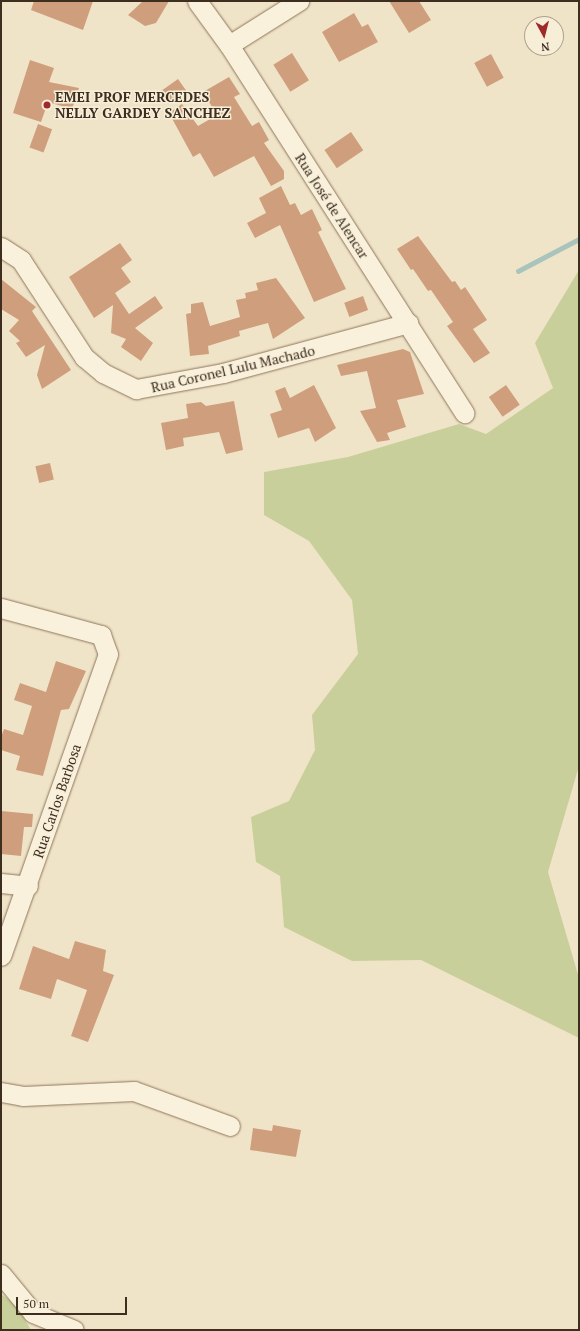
<!DOCTYPE html>
<meta charset="utf-8">
<style>
body{margin:0}
#map{position:relative;width:580px;height:1331px;overflow:hidden;background:#f0e4c8;font-family:"PT Serif",serif}
div>[style]{position:absolute}
.green>*{inset:0;background:#c9cf9b}
.stream>*{height:4.5px;margin:-2.25px;padding:0 2.25px;transform-origin:2.25px;border-radius:2.25px;background:#a9c4bc}
.building>*{inset:0;background:#cf9f7d;transform-origin:0 0}
.roads{filter:drop-shadow(0 0 1px #8d765c) drop-shadow(0 0 1px #8d765c)}
.minor>*{height:19px;margin:-9.5px;padding:0 9.5px;transform-origin:9.5px;border-radius:9.5px;background:#faf1dc}
.dots>*{width:11px;height:11px;translate:-50% -50%;box-sizing:border-box;border:2px solid #f7eed8;border-radius:50%}
span{translate:-50% -50%;white-space:nowrap;text-align:center;line-height:1.15;-webkit-text-stroke:3px #f7eed8;paint-order:stroke}
.poi-label{font-size:14px;color:#3d2e20;font-weight:700}
.left{translate:0 -50%;text-align:left}
.street-label{font-size:14px;color:#3d2e20}
.frame{position:absolute;inset:0;border:2px solid #3d2e20;pointer-events:none}
.north{position:absolute;left:524px;top:16px;width:40px;height:40px;box-sizing:border-box;background:#f7eed8;border:1px solid #ada18e;border-radius:50%;rotate:173deg;font-size:11px;font-weight:700;line-height:16px;text-align:center;color:#3d2e20}
.north::after{content:'';display:block;margin:auto;width:14px;height:18px;background:#9e2a2b;clip-path:polygon(50% 0,100% 100%,50% 72%,0 100%)}
.scale{position:absolute;left:16px;top:1297px;width:111px;height:18px;box-sizing:border-box;border:2px solid #3d2e20;border-top:0;padding-left:5px;font-size:12px;line-height:14px;white-space:nowrap;color:#3d2e20;-webkit-text-stroke:3px #f7eed8;paint-order:stroke}
</style>
<div id="map">
<div class="green">
<i style="clip-path:polygon(579px 270px,579px 766px,548px 872px,579px 978px,579px 1038px,421px 960px,352px 961px,284px 927px,280px 876px,256px 862px,251px 817px,289px 801px,315px 750px,312px 715px,358px 654px,352px 600px,309px 541px,264px 515px,264px 472px,348px 457px,459px 424px,486px 434px,553px 388px,535px 343px)"></i>
<i style="clip-path:polygon(1px 1294px,16px 1305px,31px 1330px,1px 1330px)"></i>
</div>
<div class="stream">
<i style="left:518px;top:271px;width:69px;rotate:-27.7deg"></i>
</div>
<div class="building">
<i style="clip-path:polygon(34px 1px,93px 1px,83px 30px,31px 10px)"></i>
<i style="clip-path:polygon(143px 1px,169px 1px,156px 23px,145px 26px,128px 15px)"></i>
<i style="clip-path:polygon(389px 1px,419px 1px,431px 20px,409px 33px)"></i>
<i style="clip-path:polygon(354px 13px,362px 27px,368px 24px,378px 42px,339px 62px,322px 32px)"></i>
<i style="left:292px;top:53px;width:32px;height:22px;rotate:58deg"></i>
<i style="left:491px;top:54px;width:27px;height:19px;rotate:62deg"></i>
<i style="clip-path:polygon(30px 60px,54px 68px,49px 82px,79px 88px,72px 109px,48px 102px,41px 122px,13px 113px)"></i>
<i style="clip-path:polygon(229px 77px,240px 94px,234px 97px,252px 126px,259px 122px,269px 140px,264px 143px,284px 171px,284px 179px,271px 186px,254px 156px,214px 177px,200px 153px,193px 157px,169px 113px,182px 104px,198px 126px,217px 115px,203px 92px)"></i>
<i style="left:178px;top:79px;width:16px;height:19px;rotate:55deg"></i>
<i style="left:38px;top:124px;width:15px;height:25px;rotate:20deg"></i>
<i style="left:351px;top:132px;width:22px;height:32px;rotate:56deg"></i>
<i style="clip-path:polygon(281px 186px,290px 205px,295px 203px,301px 215px,312px 209px,322px 230px,318px 232px,346px 289px,314px 302px,280px 225px,255px 238px,247px 223px,266px 213px,259px 198px)"></i>
<i style="clip-path:polygon(418px 236px,452px 282px,455px 281px,461px 290px,465px 287px,487px 320px,473px 329px,490px 353px,474px 363px,447px 326px,453px 322px,431px 290px,428px 291px,413px 269px,411px 270px,397px 249px)"></i>
<i style="clip-path:polygon(120px 243px,132px 260px,121px 268px,131px 282px,115px 293px,129px 314px,155px 296px,163px 308px,135px 328px,153px 343px,141px 361px,121px 347px,126px 339px,111px 333px,113px 305px,94px 318px,69px 277px)"></i>
<i style="clip-path:polygon(276px 278px,305px 318px,273px 339px,268px 323px,239px 331px,240px 336px,208px 346px,209px 354px,190px 356px,186px 314px,191px 313px,191px 304px,203px 302px,210px 326px,240px 317px,236px 300px,246px 298px,245px 293px,258px 290px,256px 283px)"></i>
<i style="clip-path:polygon(1px 279px,36px 307px,32px 311px,71px 370px,42px 389px,37px 375px,45px 345px,26px 357px,16px 343px,20px 341px,9px 331px,19px 320px,1px 309px)"></i>
<i style="left:363px;top:296px;width:15px;height:20px;rotate:70deg"></i>
<i style="clip-path:polygon(403px 349px,410px 352px,424px 394px,397px 400px,406px 427px,387px 433px,390px 440px,377px 442px,360px 411px,376px 408px,367px 371px,341px 376px,337px 365px)"></i>
<i style="clip-path:polygon(314px 385px,336px 428px,315px 442px,309px 428px,278px 438px,270px 414px,282px 410px,275px 391px,285px 387px,290px 398px)"></i>
<i style="left:506px;top:385px;width:24px;height:21px;rotate:55deg"></i>
<i style="clip-path:polygon(234px 401px,243px 450px,226px 454px,219px 432px,183px 438px,184px 446px,166px 450px,161px 423px,188px 418px,186px 404px,201px 402px,206px 406px)"></i>
<i style="left:50px;top:463px;width:17px;height:15px;rotate:77deg"></i>
<i style="clip-path:polygon(56px 661px,86px 671px,69px 709px,61px 710px,43px 776px,16px 770px,20px 756px,1px 750px,1px 737px,4px 729px,23px 735px,32px 706px,14px 700px,20px 683px,46px 692px)"></i>
<i style="clip-path:polygon(1px 811px,33px 814px,32px 827px,24px 827px,21px 856px,1px 854px)"></i>
<i style="clip-path:polygon(75px 941px,106px 950px,103px 971px,114px 975px,88px 1042px,71px 1036px,87px 990px,57px 979px,51px 999px,19px 989px,33px 946px,69px 959px)"></i>
<i style="clip-path:polygon(273px 1125px,301px 1130px,296px 1157px,250px 1150px,253px 1128px,272px 1131px)"></i>
</div>
<div class="roads">
<div class="minor">
<i style="left:197px;top:1px;width:54px;rotate:54deg"></i>
<i style="left:229px;top:45px;width:437px;rotate:57.4deg"></i>
<i style="left:229px;top:45px;width:83px;rotate:-32.2deg"></i>
<i style="left:1px;top:247px;width:24px;rotate:33deg"></i>
<i style="left:21px;top:260px;width:116px;rotate:57deg"></i>
<i style="left:84px;top:357px;width:25px;rotate:40deg"></i>
<i style="left:103px;top:373px;width:37px;rotate:26deg"></i>
<i style="left:136px;top:389px;width:88px;rotate:-10.4deg"></i>
<i style="left:223px;top:373px;width:192px;rotate:-15.1deg"></i>
<i style="left:1px;top:608px;width:104px;rotate:15.1deg"></i>
<i style="left:101px;top:635px;width:20px;rotate:70deg"></i>
<i style="left:108px;top:654px;width:320px;rotate:109.5deg"></i>
<i style="left:1px;top:883px;width:27px;rotate:6deg"></i>
<i style="left:1px;top:1092px;width:22px;rotate:10deg"></i>
<i style="left:23px;top:1096px;width:111px;rotate:-2.6deg"></i>
<i style="left:134px;top:1091px;width:102px;rotate:20deg"></i>
<i style="left:1px;top:1274px;width:50px;rotate:50.6deg"></i>
<i style="left:33px;top:1313px;width:44px;rotate:22.5deg"></i>
</div>
</div>
<div class="dots">
<i style="left:47px;top:105px;background:#9e2a2b"></i>
</div>
<div class="poi-label">
<span class="left" style="left:55px;top:105px">EMEI PROF MERCEDES<br>NELLY GARDEY SANCHEZ</span>
</div>
<div class="street-label">
<span style="left:332px;top:206px;rotate:57deg">Rua José de Alencar</span>
<span style="left:233px;top:369px;rotate:-13deg">Rua Coronel Lulu Machado</span>
<span style="left:57px;top:801px;rotate:-71deg">Rua Carlos Barbosa</span>
</div>
<div class="frame"></div>
<div class="north">N</div>
<div class="scale">50 m</div>
</div>
